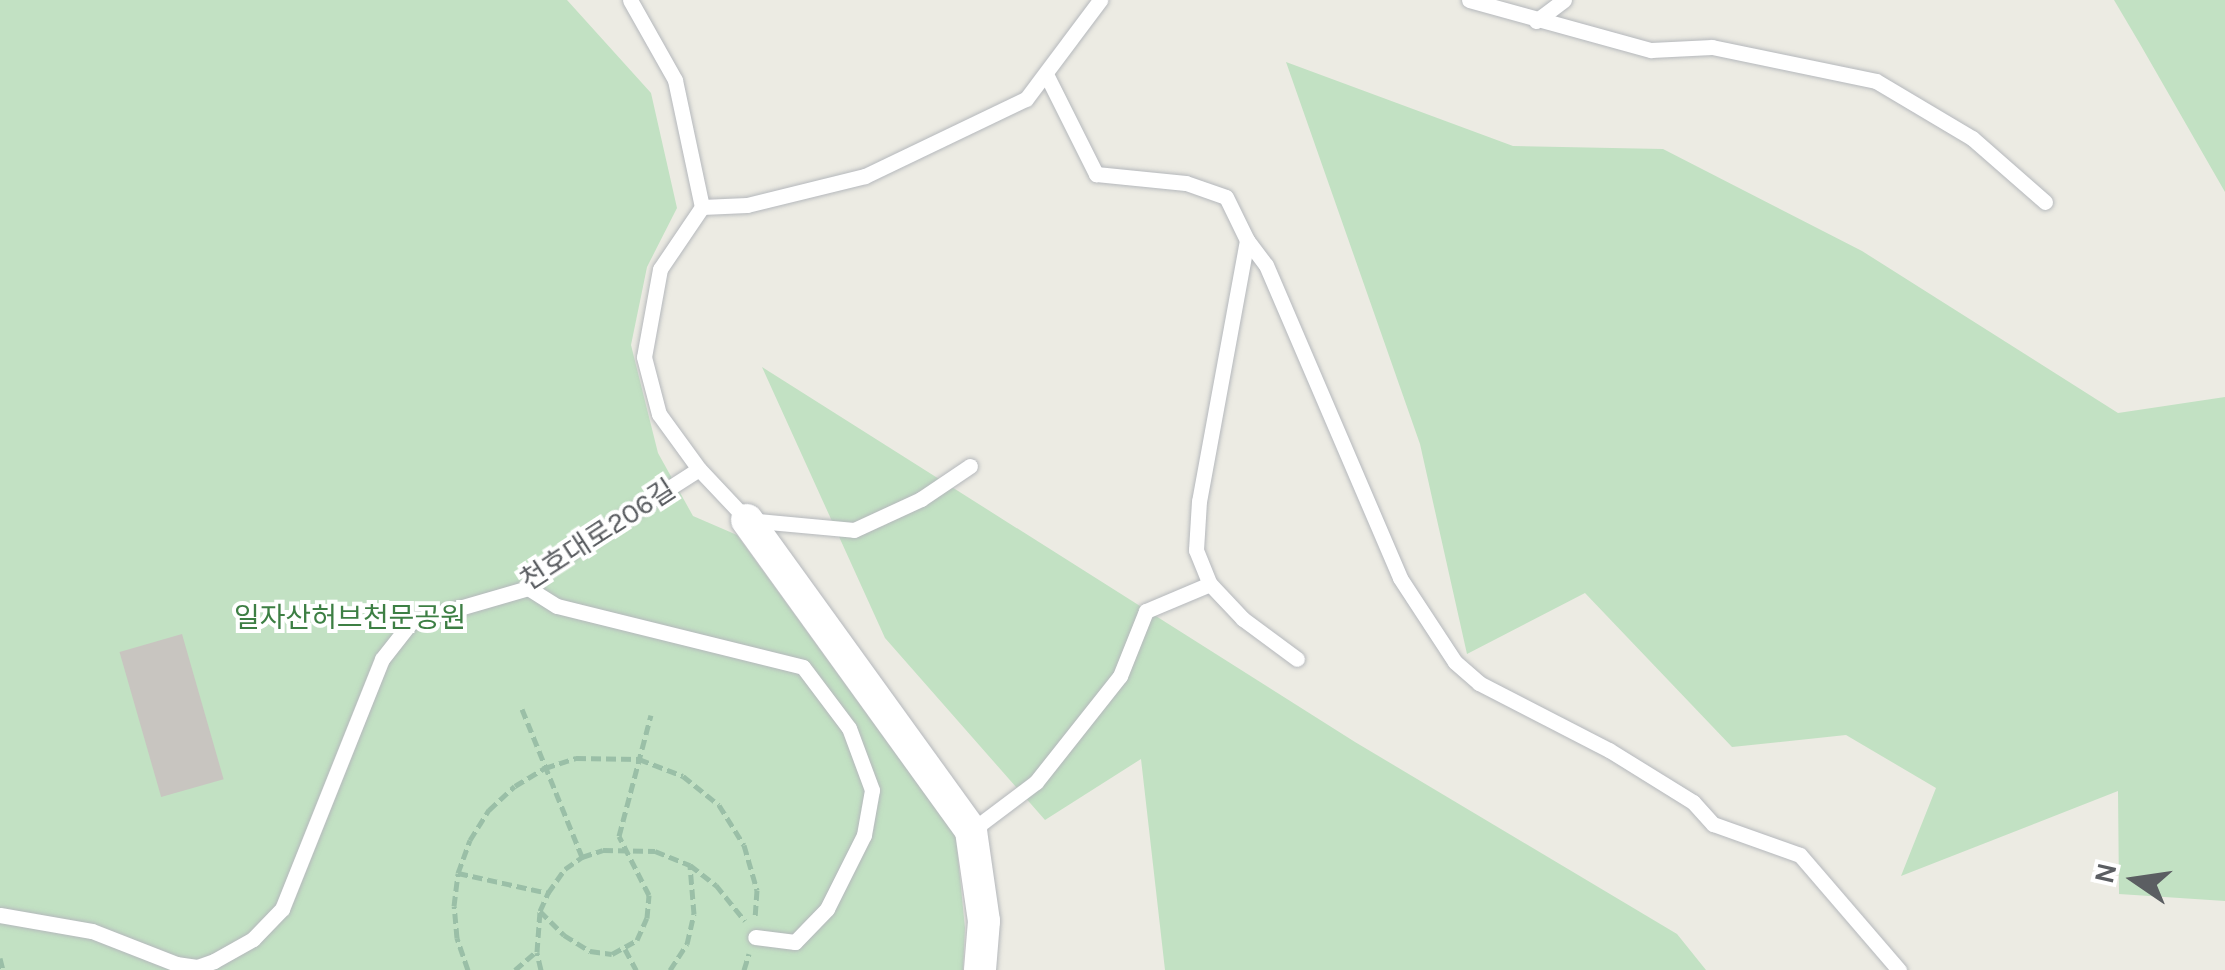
<!DOCTYPE html>
<meta charset="utf-8">
<style>
body{margin:0}
#map{position:relative;width:2225px;height:970px;overflow:hidden;background:#ecebe3;font-family:Karla,"Noto Sans KR",sans-serif}
div>[style]{position:absolute}
.green>*{inset:0;background:#c2e1c3}
.building>*{inset:0;background:#c8c5c0;transform-origin:0 0}
.path>*{height:5px;margin-top:-2.5px;transform-origin:0;background:repeating-linear-gradient(90deg,#9abfa7 0 10px,transparent 0 15px)}
.roads{filter:drop-shadow(0 0 2px #b5b8bc) drop-shadow(0 0 2px #b5b8bc)}
.lane>*{height:15px;margin:-7.5px;padding:0 7.5px;transform-origin:7.5px;border-radius:7.5px;background:#fff}
.street>*{height:32px;margin:-16px;padding:0 16px;transform-origin:16px;border-radius:16px;background:#fff}
span{translate:-50% -50%;white-space:nowrap;text-align:center;line-height:1.15;-webkit-text-stroke:8px #fff;paint-order:stroke}
.street-label{font-size:28px;color:#5b5e62}
.park-label{font-size:28px;color:#3d7f44}
.north{position:absolute;left:2085px;top:830px;width:100px;height:100px;-webkit-text-stroke:8px #fff;paint-order:stroke;rotate:283deg;font-size:28px;font-weight:700;line-height:40px;text-align:center;color:#5b5e62}
.north::after{content:'';display:block;margin:auto;width:35px;height:45px;background:#5b5e62;clip-path:polygon(50% 0,100% 100%,50% 72%,0 100%)}
</style>
<div id="map">
<div class="green">
<i style="clip-path:polygon(0 0,567px 0,651px 93px,677px 208px,647px 267px,631px 345px,658px 453px,693px 516px,737px 535px,956px 837px,965px 928px,963px 970px,0 970px)"></i>
<i style="clip-path:polygon(2114px 0,2225px 0,2225px 192px,2140px 44px)"></i>
<i style="clip-path:polygon(1286px 62px,1513px 146px,1663px 149px,1862px 251px,2118px 413px,2225px 397px,2225px 901px,2119px 894px,2118px 791px,1901px 876px,1936px 788px,1846px 735px,1732px 747px,1585px 593px,1467px 654px,1420px 444px)"></i>
<i style="clip-path:polygon(762px 367px,1355px 742px,1677px 934px,1706px 970px,1165px 970px,1141px 759px,1045px 820px,885px 638px)"></i>
</div>
<div class="building">
<i style="left:182px;top:634px;width:151px;height:65px;rotate:74deg"></i>
</div>
<div class="path">
<i style="left:522px;top:709px;width:160px;rotate:67.9deg"></i>
<i style="left:458px;top:873px;width:92px;rotate:12.5deg"></i>
<i style="left:540px;top:911px;width:34px;rotate:45deg"></i>
<i style="left:564px;top:935px;width:31px;rotate:32deg"></i>
<i style="left:590px;top:951px;width:22px;rotate:8deg"></i>
<i style="left:612px;top:954px;width:29px;rotate:-29deg"></i>
<i style="left:637px;top:940px;width:24px;rotate:-66deg"></i>
<i style="left:647px;top:918px;width:23px;rotate:-85deg"></i>
<i style="left:649px;top:895px;width:66px;rotate:-117deg"></i>
<i style="left:619px;top:836px;width:125px;rotate:-75.2deg"></i>
<i style="left:625px;top:949px;width:24px;rotate:62deg"></i>
<i style="left:0;top:958px;width:12px;rotate:76deg"></i>
<i style="left:468px;top:970px;width:34px;rotate:-109deg"></i>
<i style="left:457px;top:938px;width:32px;rotate:-95deg"></i>
<i style="left:454px;top:906px;width:33px;rotate:-83deg"></i>
<i style="left:458px;top:873px;width:35px;rotate:-70deg"></i>
<i style="left:470px;top:840px;width:36px;rotate:-58deg"></i>
<i style="left:489px;top:810px;width:35px;rotate:-43deg"></i>
<i style="left:515px;top:786px;width:35px;rotate:-31deg"></i>
<i style="left:545px;top:768px;width:33px;rotate:-18deg"></i>
<i style="left:576px;top:758px;width:63px;rotate:0.9deg"></i>
<i style="left:639px;top:759px;width:47px;rotate:21.1deg"></i>
<i style="left:683px;top:776px;width:46px;rotate:38.9deg"></i>
<i style="left:719px;top:805px;width:47px;rotate:58deg"></i>
<i style="left:744px;top:845px;width:47px;rotate:73.9deg"></i>
<i style="left:757px;top:890px;width:29px;rotate:94deg"></i>
<i style="left:515px;top:970px;width:28px;rotate:-41deg"></i>
<i style="left:541px;top:970px;width:18px;rotate:-103deg"></i>
<i style="left:537px;top:952px;width:41px;rotate:-85.8deg"></i>
<i style="left:540px;top:911px;width:20px;rotate:-66deg"></i>
<i style="left:548px;top:893px;width:29px;rotate:-55deg"></i>
<i style="left:565px;top:869px;width:21px;rotate:-35deg"></i>
<i style="left:582px;top:857px;width:22px;rotate:-18deg"></i>
<i style="left:603px;top:850px;width:52px;rotate:1.1deg"></i>
<i style="left:655px;top:851px;width:38px;rotate:22deg"></i>
<i style="left:690px;top:865px;width:33px;rotate:38deg"></i>
<i style="left:716px;top:885px;width:46px;rotate:51.1deg"></i>
<i style="left:670px;top:970px;width:31px;rotate:-57deg"></i>
<i style="left:687px;top:944px;width:31px;rotate:-77deg"></i>
<i style="left:694px;top:914px;width:49px;rotate:-94.7deg"></i>
<i style="left:744px;top:970px;width:17px;rotate:-73deg"></i>
</div>
<div class="roads">
<div class="lane">
<i style="left:630px;top:0;width:92px;rotate:60.6deg"></i>
<i style="left:675px;top:80px;width:130px;rotate:78deg"></i>
<i style="left:702px;top:207px;width:75px;rotate:124.1deg"></i>
<i style="left:660px;top:269px;width:89px;rotate:100.3deg"></i>
<i style="left:644px;top:357px;width:59px;rotate:75.3deg"></i>
<i style="left:659px;top:414px;width:68px;rotate:54deg"></i>
<i style="left:1469px;top:0;width:189px;rotate:15.4deg"></i>
<i style="left:1651px;top:50px;width:61px;rotate:-2.8deg"></i>
<i style="left:1712px;top:47px;width:167px;rotate:11.7deg"></i>
<i style="left:1876px;top:81px;width:112px;rotate:30.7deg"></i>
<i style="left:1972px;top:138px;width:97px;rotate:41.2deg"></i>
<i style="left:1536px;top:21px;width:35px;rotate:-37deg"></i>
<i style="left:1047px;top:76px;width:110px;rotate:63.4deg"></i>
<i style="left:1096px;top:174px;width:90px;rotate:5.7deg"></i>
<i style="left:1186px;top:183px;width:42px;rotate:19.3deg"></i>
<i style="left:1226px;top:197px;width:48px;rotate:64deg"></i>
<i style="left:1247px;top:240px;width:265px;rotate:100.4deg"></i>
<i style="left:1199px;top:501px;width:49px;rotate:93.5deg"></i>
<i style="left:1196px;top:550px;width:37px;rotate:68deg"></i>
<i style="left:1210px;top:584px;width:48px;rotate:46.7deg"></i>
<i style="left:1243px;top:619px;width:67px;rotate:36.5deg"></i>
<i style="left:702px;top:207px;width:45px;rotate:-2.5deg"></i>
<i style="left:747px;top:205px;width:122px;rotate:-13.8deg"></i>
<i style="left:865px;top:176px;width:178px;rotate:-25.6deg"></i>
<i style="left:1026px;top:99px;width:124px;rotate:-53.2deg"></i>
<i style="left:1247px;top:240px;width:31px;rotate:53deg"></i>
<i style="left:1266px;top:265px;width:340px;rotate:66.8deg"></i>
<i style="left:1400px;top:578px;width:100px;rotate:56.8deg"></i>
<i style="left:1455px;top:662px;width:32px;rotate:41deg"></i>
<i style="left:1479px;top:683px;width:146px;rotate:27.3deg"></i>
<i style="left:1609px;top:750px;width:99px;rotate:31.8deg"></i>
<i style="left:1693px;top:802px;width:30px;rotate:48deg"></i>
<i style="left:1713px;top:824px;width:92px;rotate:19.6deg"></i>
<i style="left:1800px;top:855px;width:152px;rotate:49.3deg"></i>
<i style="left:528px;top:588px;width:34px;rotate:32deg"></i>
<i style="left:557px;top:606px;width:253px;rotate:13.9deg"></i>
<i style="left:803px;top:667px;width:76px;rotate:53deg"></i>
<i style="left:849px;top:728px;width:66px;rotate:69.6deg"></i>
<i style="left:872px;top:790px;width:46px;rotate:100.1deg"></i>
<i style="left:864px;top:835px;width:83px;rotate:116.6deg"></i>
<i style="left:827px;top:909px;width:46px;rotate:134.1deg"></i>
<i style="left:795px;top:942px;width:40px;rotate:-172.9deg"></i>
<i style="left:971px;top:831px;width:81px;rotate:-37deg"></i>
<i style="left:1036px;top:782px;width:135px;rotate:-51.6deg"></i>
<i style="left:1120px;top:676px;width:70px;rotate:-68.2deg"></i>
<i style="left:1146px;top:611px;width:69px;rotate:-22.9deg"></i>
<i style="left:0;top:915px;width:93px;rotate:9.9deg"></i>
<i style="left:92px;top:931px;width:90px;rotate:21.4deg"></i>
<i style="left:176px;top:964px;width:21px;rotate:8deg"></i>
<i style="left:197px;top:967px;width:18px;rotate:-19deg"></i>
<i style="left:214px;top:961px;width:45px;rotate:-29.4deg"></i>
<i style="left:253px;top:939px;width:42px;rotate:-46deg"></i>
<i style="left:282px;top:909px;width:269px;rotate:-68.2deg"></i>
<i style="left:382px;top:659px;width:47px;rotate:-51.9deg"></i>
<i style="left:411px;top:622px;width:122px;rotate:-16.2deg"></i>
<i style="left:528px;top:588px;width:37px;rotate:-45deg"></i>
<i style="left:554px;top:562px;width:172px;rotate:-32.7deg"></i>
<i style="left:699px;top:469px;width:70px;rotate:46.7deg"></i>
<i style="left:747px;top:520px;width:107px;rotate:5.3deg"></i>
<i style="left:854px;top:530px;width:74px;rotate:-24.8deg"></i>
<i style="left:921px;top:499px;width:59px;rotate:-34deg"></i>
</div>
<div class="street">
<i style="left:747px;top:520px;width:383px;rotate:54.2deg"></i>
<i style="left:971px;top:831px;width:91px;rotate:81.8deg"></i>
<i style="left:984px;top:921px;width:49px;rotate:94.7deg"></i>
</div>
</div>
<div class="street-label">
<span style="left:598px;top:535px;rotate:-33deg">천호대로206길</span>
</div>
<div class="park-label">
<span style="left:350px;top:618px">일자산허브천문공원</span>
</div>
<div class="north">N</div>
</div>
